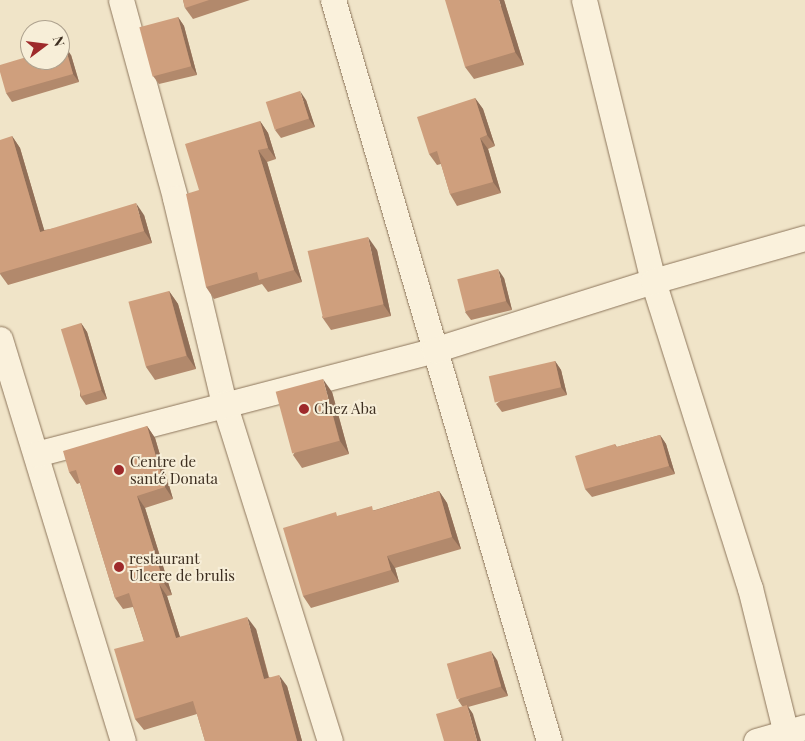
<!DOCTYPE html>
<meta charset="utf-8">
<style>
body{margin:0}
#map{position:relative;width:805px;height:741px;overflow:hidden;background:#f0e4c8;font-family:"Playfair Display",serif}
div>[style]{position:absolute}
.roads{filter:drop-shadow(0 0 1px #8d765c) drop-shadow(0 0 1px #8d765c)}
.minor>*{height:25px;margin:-12.5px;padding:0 12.5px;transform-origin:12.5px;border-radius:12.5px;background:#faf1dc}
.wall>*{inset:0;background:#b2896c}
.shaded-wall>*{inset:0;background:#916f58}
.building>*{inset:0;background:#cf9f7d;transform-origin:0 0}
.dots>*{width:14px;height:14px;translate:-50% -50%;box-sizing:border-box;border:2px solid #f7eed8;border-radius:50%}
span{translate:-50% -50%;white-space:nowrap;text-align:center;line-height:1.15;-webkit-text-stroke:4px #f7eed8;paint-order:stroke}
.poi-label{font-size:15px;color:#3d2e20}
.left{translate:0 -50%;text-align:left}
.north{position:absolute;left:20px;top:20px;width:50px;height:50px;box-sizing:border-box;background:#f7eed8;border:1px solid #ada18e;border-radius:50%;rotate:75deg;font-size:14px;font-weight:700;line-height:20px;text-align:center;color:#3d2e20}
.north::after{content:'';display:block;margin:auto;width:18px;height:22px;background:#9e2a2b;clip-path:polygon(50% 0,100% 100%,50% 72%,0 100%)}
</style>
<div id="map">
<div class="roads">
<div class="minor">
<i style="left:121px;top:0;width:205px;rotate:74.7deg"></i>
<i style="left:175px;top:198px;width:211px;rotate:76.6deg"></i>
<i style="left:224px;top:403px;width:354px;rotate:72.6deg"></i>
<i style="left:333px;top:0;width:772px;rotate:73.75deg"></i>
<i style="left:584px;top:0;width:289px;rotate:76.2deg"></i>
<i style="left:653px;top:281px;width:322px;rotate:72.5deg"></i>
<i style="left:750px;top:588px;width:158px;rotate:76.1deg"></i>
<i style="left:0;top:339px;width:420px;rotate:73deg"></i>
<i style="left:36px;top:454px;width:411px;rotate:-14.6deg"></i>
<i style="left:434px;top:350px;width:230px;rotate:-17.5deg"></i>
<i style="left:653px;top:281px;width:158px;rotate:-15.8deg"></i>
<i style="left:756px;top:741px;width:51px;rotate:-15.9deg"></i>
</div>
</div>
<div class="wall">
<i style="clip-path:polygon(183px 0,250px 0,193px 19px,185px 8px)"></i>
<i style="clip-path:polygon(504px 0,524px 65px,474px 79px,465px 67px)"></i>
<i style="clip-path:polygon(178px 17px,184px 26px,197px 75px,159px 84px,153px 76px)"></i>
<i style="clip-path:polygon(71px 55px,79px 82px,12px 102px,6px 93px)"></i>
<i style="clip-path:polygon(475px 98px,483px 109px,495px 146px,488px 149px,501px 193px,457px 206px,450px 194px,441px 164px,437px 165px,429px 154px)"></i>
<i style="clip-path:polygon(306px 100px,315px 127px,281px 138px,275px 130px)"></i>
<i style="clip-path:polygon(260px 121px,268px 133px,276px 159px,267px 162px,302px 282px,268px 292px,262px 284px,214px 299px,206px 287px)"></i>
<i style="clip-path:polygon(12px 136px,20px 148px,44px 230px,144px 215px,152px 243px,8px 285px,0 274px)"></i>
<i style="clip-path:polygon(377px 250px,391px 316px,331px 330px,322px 317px)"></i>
<i style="clip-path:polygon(504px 278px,512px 310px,471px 320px,465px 312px)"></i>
<i style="clip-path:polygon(169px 291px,178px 304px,196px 369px,155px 380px,146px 367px)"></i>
<i style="clip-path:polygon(81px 323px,87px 332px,107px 399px,86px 405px,80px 396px)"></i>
<i style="clip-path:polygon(555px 361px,561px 370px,567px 395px,502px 412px,496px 404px)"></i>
<i style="clip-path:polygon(332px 392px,349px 454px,302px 468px,293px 455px)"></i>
<i style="clip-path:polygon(147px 426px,155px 438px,173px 499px,145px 508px,172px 595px,167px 596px,180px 637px,256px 629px,269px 677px,287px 686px,302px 741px,205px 741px,197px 714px,144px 730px,135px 719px,144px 641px,133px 607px,123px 609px,115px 598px,80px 483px,77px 484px,69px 472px)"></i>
<i style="clip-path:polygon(660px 435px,666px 444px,675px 474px,592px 497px,585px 489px,615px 444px,617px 447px)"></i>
<i style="clip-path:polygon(439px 491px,447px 503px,461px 549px,395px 568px,399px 582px,311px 608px,303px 596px,338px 516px,375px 510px)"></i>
<i style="clip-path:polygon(497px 660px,508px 696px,468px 707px,473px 714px,462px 706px,458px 700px)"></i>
</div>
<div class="shaded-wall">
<i style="clip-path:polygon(499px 0,504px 0,524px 65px,515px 52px)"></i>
<i style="clip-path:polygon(178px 17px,184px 26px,197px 75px,191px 66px)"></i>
<i style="clip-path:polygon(65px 46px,71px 55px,79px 82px,73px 74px)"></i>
<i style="clip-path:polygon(300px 91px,306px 100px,315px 127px,309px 119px)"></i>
<i style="clip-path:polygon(475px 98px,483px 109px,495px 146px,487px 135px)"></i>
<i style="clip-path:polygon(260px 121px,268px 133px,276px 159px,268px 148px)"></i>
<i style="clip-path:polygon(12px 136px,20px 148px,48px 243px,40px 232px)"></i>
<i style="clip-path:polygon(480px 138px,488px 149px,501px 193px,493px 182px)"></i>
<i style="clip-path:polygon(258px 150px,267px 162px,302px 282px,294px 270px)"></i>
<i style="clip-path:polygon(136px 203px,144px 215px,152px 243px,144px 231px)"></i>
<i style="clip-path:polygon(368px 237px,377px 250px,391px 316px,383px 304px)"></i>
<i style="clip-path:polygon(498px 269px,504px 278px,512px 310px,506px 301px)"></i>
<i style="clip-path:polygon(169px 291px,178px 304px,196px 369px,187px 356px)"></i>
<i style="clip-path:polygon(81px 323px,87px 332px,107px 399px,101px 390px)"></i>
<i style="clip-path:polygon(555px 361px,561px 370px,567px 395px,561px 387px)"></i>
<i style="clip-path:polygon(323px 379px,332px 392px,349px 454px,340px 441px)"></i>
<i style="clip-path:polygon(147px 426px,155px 438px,173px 499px,165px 487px)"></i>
<i style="clip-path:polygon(660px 435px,666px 444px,675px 474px,669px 466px)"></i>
<i style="clip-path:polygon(439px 491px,447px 503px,461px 549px,452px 537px)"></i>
<i style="clip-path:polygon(137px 496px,145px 508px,172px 595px,164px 583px)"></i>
<i style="clip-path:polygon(387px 556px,395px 568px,399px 582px,391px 570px)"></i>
<i style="clip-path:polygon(159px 584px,167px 596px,184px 650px,176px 638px)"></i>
<i style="clip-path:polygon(247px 617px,256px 629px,272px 691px,264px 679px)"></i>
<i style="clip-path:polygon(491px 651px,497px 660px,508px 696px,501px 687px)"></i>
<i style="clip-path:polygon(279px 675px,287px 686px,302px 741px,297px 741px)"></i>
<i style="clip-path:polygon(467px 705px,473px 714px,481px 741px,477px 741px)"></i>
</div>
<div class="building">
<i style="clip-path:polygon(183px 0,209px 0,185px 8px)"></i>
<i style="clip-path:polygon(445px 0,499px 0,515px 52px,465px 67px)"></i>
<i style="left:178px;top:17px;width:51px;height:40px;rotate:75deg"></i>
<i style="clip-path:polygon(65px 46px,73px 74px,6px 93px,0 72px,0 65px,30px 56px,30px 60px,60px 60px,60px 48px)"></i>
<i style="left:300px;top:91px;width:29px;height:36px;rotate:72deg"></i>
<i style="clip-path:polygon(475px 98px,487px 135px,480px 138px,493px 182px,450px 194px,437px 151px,429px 154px,417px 117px)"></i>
<i style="clip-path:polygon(260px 121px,268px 148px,258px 150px,294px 270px,259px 280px,257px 272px,206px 287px,186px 194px,199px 190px,185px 144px)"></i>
<i style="clip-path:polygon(12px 136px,40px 232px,136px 203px,144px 231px,0 273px,0 140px)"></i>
<i style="left:368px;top:237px;width:69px;height:62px;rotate:77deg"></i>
<i style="left:498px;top:269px;width:33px;height:42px;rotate:76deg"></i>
<i style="left:169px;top:291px;width:67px;height:42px;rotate:75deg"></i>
<i style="left:81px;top:323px;width:70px;height:21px;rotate:73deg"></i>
<i style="left:555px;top:361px;width:27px;height:68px;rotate:77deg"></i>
<i style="left:323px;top:379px;width:64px;height:49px;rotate:75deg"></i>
<i style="clip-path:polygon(147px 426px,165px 487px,137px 496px,164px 583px,159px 584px,176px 638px,247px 617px,264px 679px,279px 675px,297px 741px,205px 741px,193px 701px,135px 719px,114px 649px,144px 641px,129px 593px,115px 598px,76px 470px,69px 472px,63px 451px)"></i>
<i style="clip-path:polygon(660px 435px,669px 466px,585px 489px,575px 456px,615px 444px,616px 447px)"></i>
<i style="clip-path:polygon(439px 491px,452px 537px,387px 556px,391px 570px,303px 596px,283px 528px,336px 512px,337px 516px,372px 506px,373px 511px)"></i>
<i style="left:491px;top:651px;width:37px;height:46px;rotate:74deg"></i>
<i style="clip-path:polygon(467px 705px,477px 741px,444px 741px,436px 714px)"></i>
</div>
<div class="dots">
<i style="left:304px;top:409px;background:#9e2a2b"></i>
<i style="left:119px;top:470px;background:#9e2a2b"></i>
<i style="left:119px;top:567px;background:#9e2a2b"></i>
</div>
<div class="poi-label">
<span class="left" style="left:314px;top:409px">Chez Aba</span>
<span class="left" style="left:130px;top:470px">Centre de<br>santé Donata</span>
<span class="left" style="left:129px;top:567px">restaurant<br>Ulcere de brulis</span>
</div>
<div class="north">N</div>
</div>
